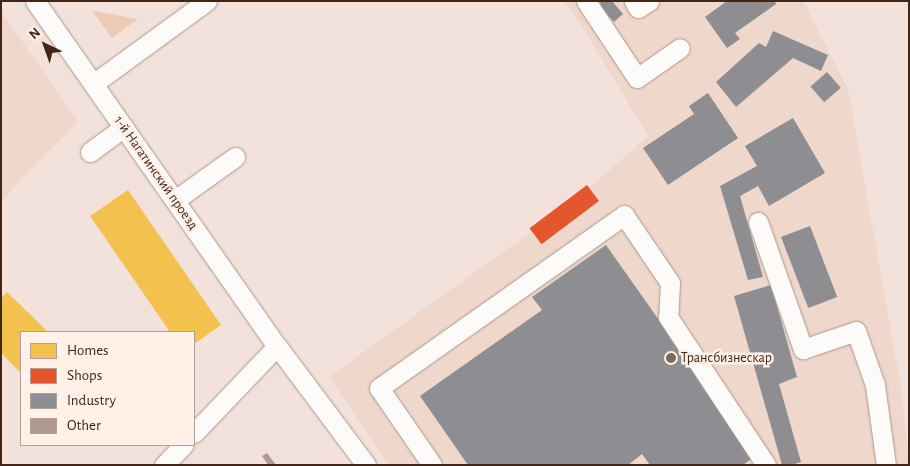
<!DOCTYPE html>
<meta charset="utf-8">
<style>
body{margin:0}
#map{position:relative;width:910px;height:466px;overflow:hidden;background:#f2e2db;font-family:"Alegreya Sans",sans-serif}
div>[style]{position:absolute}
.built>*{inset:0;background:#f0d7cb}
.green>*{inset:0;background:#eec9b5}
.homes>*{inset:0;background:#f2c14e}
.shops>*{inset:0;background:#e4572e;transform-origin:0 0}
.industry>*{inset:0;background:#8d8d92;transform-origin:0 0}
.building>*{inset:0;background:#b09893}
.roads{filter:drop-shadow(0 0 1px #aa988e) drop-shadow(0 0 1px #aa988e)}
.minor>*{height:19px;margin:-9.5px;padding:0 9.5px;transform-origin:9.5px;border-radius:9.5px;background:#fdfbfa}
.dots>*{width:14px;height:14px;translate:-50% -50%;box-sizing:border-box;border:2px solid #fff0e8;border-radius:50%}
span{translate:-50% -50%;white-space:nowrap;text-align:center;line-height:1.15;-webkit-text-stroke:5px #fff0e8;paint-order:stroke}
.street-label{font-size:14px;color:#412618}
.poi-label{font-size:14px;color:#412618}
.left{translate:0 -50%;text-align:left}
.frame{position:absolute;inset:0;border:2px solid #412618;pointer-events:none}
.legend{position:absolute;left:20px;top:331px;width:175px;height:115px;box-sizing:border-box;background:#fff0e8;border:1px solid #b39f95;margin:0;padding:6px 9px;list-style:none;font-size:15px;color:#412618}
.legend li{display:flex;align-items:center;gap:10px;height:25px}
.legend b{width:25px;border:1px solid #b39f95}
.north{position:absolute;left:20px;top:20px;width:50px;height:50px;-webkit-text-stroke:4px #fff0e8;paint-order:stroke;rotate:318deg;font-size:14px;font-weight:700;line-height:20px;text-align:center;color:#412618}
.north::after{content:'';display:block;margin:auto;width:18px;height:22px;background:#412618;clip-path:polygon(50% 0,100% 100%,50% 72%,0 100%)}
</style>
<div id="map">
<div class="built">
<i style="clip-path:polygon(563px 1px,803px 1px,848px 89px,901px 388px,909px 465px,389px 465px,329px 377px,577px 199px,648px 136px,580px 23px)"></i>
<i style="clip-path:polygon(1px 11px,78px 121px,1px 201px)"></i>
</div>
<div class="green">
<i style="clip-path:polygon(92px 11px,138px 19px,112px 38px)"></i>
</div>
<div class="homes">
<i style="clip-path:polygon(128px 190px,221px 325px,194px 344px,194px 332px,170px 332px,90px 216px)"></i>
<i style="clip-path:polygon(7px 292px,48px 332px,21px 332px,21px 373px,1px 353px,1px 298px)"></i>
</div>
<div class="shops">
<i style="left:587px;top:185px;width:20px;height:72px;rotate:53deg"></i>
</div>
<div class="industry">
<i style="clip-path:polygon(602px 1px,612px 1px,623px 14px,614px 22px,598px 4px)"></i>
<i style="clip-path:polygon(727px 1px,775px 1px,776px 4px,735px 33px,740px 39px,727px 48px,705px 17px)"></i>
<i style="clip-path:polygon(773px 31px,828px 55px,821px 71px,793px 58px,736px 107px,716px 82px,759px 43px,766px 47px)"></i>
<i style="left:827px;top:72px;width:21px;height:22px;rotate:49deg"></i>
<i style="clip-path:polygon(708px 93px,738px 138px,668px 185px,643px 148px,694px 114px,689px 106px)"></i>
<i style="clip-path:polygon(793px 118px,825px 173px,769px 206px,758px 186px,740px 196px,763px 277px,748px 280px,720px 186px,757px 166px,745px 146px)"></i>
<i style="left:810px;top:226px;width:76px;height:31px;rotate:69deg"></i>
<i style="clip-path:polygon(606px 245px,755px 456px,743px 465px,650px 465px,642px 454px,628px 465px,468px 465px,420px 396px,542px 310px,532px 297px)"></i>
<i style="clip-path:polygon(771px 285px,797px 377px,779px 384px,801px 462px,791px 465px,782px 465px,734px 296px)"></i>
</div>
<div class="building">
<i style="clip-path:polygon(267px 453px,276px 465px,268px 465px,262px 456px)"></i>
</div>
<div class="roads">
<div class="minor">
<i style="left:35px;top:1px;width:421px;rotate:55deg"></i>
<i style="left:277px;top:346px;width:149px;rotate:53.2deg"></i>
<i style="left:586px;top:1px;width:92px;rotate:56.5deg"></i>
<i style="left:637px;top:78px;width:52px;rotate:-34.9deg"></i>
<i style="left:634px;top:1px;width:8px;rotate:60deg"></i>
<i style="left:638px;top:8px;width:13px;rotate:-32deg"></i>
<i style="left:93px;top:84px;width:141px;rotate:-36.1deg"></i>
<i style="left:90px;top:152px;width:42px;rotate:-36.3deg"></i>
<i style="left:175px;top:200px;width:74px;rotate:-35.6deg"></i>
<i style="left:758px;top:222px;width:135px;rotate:70.5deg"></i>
<i style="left:803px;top:349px;width:56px;rotate:-18.8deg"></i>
<i style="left:856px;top:331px;width:57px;rotate:70.6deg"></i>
<i style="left:875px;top:385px;width:81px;rotate:82.2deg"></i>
<i style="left:194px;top:433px;width:120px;rotate:-46.3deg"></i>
<i style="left:164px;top:465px;width:28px;rotate:-46deg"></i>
<i style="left:432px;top:465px;width:93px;rotate:-124.5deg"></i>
<i style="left:379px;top:388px;width:300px;rotate:-35.2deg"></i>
<i style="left:624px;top:215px;width:82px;rotate:55.9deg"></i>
<i style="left:670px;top:283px;width:34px;rotate:93deg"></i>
<i style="left:668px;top:317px;width:178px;rotate:56.5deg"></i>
</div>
</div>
<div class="dots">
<i style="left:671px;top:358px;background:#7f685c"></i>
</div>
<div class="street-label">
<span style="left:156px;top:173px;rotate:55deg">1-й Нагатинский проезд</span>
</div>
<div class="poi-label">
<span class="left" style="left:681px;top:358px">Трансбизнескар</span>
</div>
<div class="frame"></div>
<ul class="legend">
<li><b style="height:14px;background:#f2c14e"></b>Homes</li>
<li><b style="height:14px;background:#e4572e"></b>Shops</li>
<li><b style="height:14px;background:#8d8d92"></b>Industry</li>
<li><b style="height:14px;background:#b09893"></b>Other</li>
</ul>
<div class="north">N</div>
</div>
